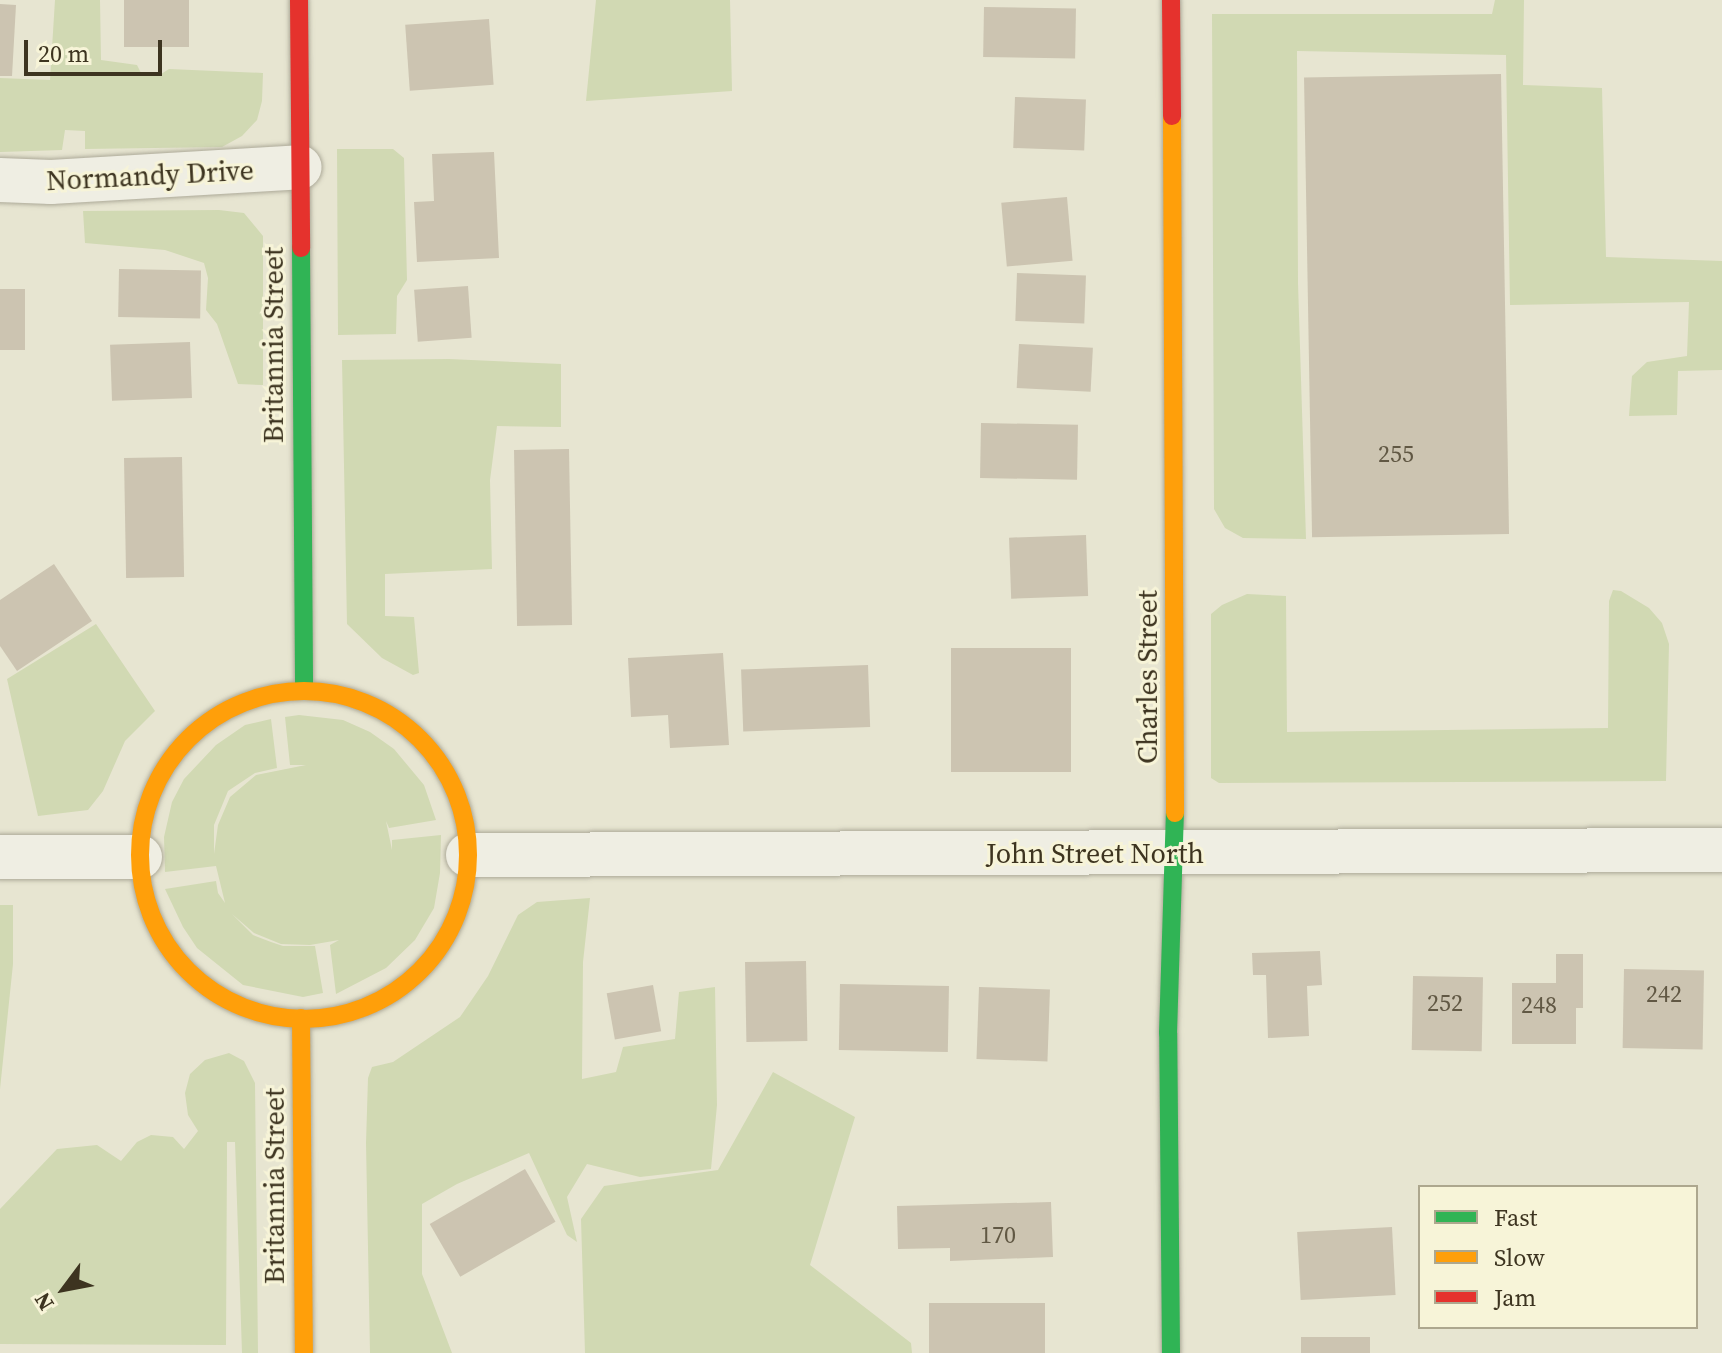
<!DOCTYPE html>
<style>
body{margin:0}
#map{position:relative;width:1722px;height:1353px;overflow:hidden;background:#e7e5d1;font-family:"Source Serif 4",serif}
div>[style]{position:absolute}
.green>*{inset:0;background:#d1d9b3}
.building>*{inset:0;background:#ccc4b1;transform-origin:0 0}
.roads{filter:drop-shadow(0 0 2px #adaa99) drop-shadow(0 0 2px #adaa99)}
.street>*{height:44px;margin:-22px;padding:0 22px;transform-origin:22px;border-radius:22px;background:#efeee3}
.fast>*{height:18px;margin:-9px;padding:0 9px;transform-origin:9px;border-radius:9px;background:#30b455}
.slow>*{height:18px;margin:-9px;padding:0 9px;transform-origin:9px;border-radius:9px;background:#ff9f0a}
.slow>.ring{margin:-9px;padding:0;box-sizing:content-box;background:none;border:18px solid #ff9f0a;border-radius:50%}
.jam>*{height:18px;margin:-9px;padding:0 9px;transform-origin:9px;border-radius:9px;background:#e5322d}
span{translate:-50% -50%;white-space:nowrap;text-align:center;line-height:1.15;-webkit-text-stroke:6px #f7f4d8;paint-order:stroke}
.number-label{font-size:24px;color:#615844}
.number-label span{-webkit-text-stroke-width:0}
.street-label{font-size:28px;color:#3d3420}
.legend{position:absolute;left:1418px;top:1185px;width:280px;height:144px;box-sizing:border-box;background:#f7f4d8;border:2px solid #ada78e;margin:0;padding:10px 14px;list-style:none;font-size:24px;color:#3d3420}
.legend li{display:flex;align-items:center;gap:16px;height:40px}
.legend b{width:40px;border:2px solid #ada78e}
.north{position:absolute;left:24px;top:1249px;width:80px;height:80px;-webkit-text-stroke:6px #f7f4d8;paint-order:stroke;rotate:238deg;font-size:22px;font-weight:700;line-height:32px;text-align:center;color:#3d3420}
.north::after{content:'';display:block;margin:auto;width:28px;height:36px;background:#3d3420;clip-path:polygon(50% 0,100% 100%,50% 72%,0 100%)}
.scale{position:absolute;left:24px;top:40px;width:138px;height:36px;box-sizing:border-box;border:4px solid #3d3420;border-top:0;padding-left:10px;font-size:24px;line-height:28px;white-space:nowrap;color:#3d3420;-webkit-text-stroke:6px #f7f4d8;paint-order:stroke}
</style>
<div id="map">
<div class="green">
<i style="clip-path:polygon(55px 0,100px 0,101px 60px,137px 65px,141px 73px,158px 76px,169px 69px,263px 73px,262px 101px,257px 120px,242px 136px,222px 147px,85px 149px,85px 131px,65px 130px,62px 150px,0 152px,0 78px,50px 80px)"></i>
<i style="clip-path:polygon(596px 0,730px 0,732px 91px,586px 101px)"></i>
<i style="clip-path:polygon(1495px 0,1524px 0,1523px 85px,1602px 88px,1606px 257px,1722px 261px,1722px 370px,1678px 371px,1677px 415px,1629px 416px,1632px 376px,1647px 362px,1687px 356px,1689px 302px,1510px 305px,1506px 55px,1297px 51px,1298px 283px,1306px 539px,1243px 538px,1225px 528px,1214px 509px,1212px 14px,1492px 14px)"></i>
<i style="clip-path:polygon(337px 149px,393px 149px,404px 158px,407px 280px,397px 296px,396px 334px,338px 335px)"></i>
<i style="clip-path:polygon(219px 210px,244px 213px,263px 236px,263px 385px,238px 384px,217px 324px,206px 310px,208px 278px,204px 263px,165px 250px,85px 243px,83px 211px)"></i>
<i style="clip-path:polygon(449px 359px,561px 364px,561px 427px,497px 426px,490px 480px,492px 569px,385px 574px,385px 616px,414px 617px,419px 673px,413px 675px,382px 658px,347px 624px,342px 360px)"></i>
<i style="clip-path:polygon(1613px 590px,1621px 591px,1649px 608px,1662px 623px,1669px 644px,1666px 781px,1219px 783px,1211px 778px,1211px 614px,1222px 605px,1247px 594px,1286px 596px,1287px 732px,1608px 728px,1609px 601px)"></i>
<i style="clip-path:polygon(96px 624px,155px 711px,125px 741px,103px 791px,88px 810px,38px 816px,7px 679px)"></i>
<i style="clip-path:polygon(299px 715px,343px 720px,370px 732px,394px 749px,424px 785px,436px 820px,389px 828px,386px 821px,392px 850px,392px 840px,441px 835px,440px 873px,434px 908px,415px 940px,386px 968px,336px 994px,330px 945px,339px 940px,310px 945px,281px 944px,254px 933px,232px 914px,253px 935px,271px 942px,283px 946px,315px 946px,323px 993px,303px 997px,243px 985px,197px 948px,183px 927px,165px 889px,216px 881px,218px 893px,225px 903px,216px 866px,165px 872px,164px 837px,172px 802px,184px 779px,216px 745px,245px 725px,271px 719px,277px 768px,255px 773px,228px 791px,214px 825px,214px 854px,218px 825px,230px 797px,256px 775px,306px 765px,290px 765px,285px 717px)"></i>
<i style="clip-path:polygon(590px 898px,583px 962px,582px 1079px,616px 1072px,623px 1047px,675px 1039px,679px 992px,715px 987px,717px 1105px,711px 1169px,640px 1177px,587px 1164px,567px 1197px,577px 1242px,567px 1235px,529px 1153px,457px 1184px,422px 1204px,422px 1274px,452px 1353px,370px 1353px,366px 1143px,368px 1078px,372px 1067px,393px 1062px,460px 1017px,488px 976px,518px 915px,537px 902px)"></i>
<i style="clip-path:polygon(0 905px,13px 905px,13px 964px,0 1089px)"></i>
<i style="clip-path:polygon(229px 1053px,244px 1061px,255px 1083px,258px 1353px,242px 1353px,235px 1142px,227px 1142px,227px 1152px,226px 1345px,0 1344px,0 1209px,57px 1149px,97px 1145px,121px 1161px,137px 1142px,151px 1135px,173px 1137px,184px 1149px,198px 1131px,188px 1115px,185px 1093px,190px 1074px,205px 1060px)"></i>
<i style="clip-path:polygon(773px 1072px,855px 1117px,810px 1265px,911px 1343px,912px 1353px,585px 1353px,581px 1219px,604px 1186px,718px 1170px)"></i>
</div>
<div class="building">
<i style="left:124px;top:0;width:65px;height:47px"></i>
<i style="clip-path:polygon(0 4px,16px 5px,12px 76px,0 76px)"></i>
<i style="left:984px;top:7px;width:92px;height:50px;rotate:1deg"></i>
<i style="left:489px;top:19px;width:66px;height:84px;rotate:86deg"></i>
<i style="left:1501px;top:74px;width:460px;height:197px;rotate:89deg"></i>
<i style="left:1015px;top:97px;width:71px;height:51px;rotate:2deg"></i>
<i style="clip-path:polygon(494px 152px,499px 258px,417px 262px,414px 202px,434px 201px,432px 154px)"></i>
<i style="left:1067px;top:197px;width:64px;height:66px;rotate:85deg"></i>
<i style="left:119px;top:269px;width:82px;height:48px;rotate:1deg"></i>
<i style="left:1017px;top:273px;width:69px;height:48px;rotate:2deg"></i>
<i style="left:468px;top:286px;width:52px;height:54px;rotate:86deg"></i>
<i style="left:0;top:289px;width:25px;height:61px"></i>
<i style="left:190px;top:342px;width:56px;height:80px;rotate:88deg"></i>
<i style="left:1019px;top:344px;width:74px;height:44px;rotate:3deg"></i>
<i style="left:981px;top:423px;width:97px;height:55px;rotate:1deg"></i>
<i style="left:569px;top:449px;width:176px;height:55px;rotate:89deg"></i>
<i style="left:182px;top:457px;width:120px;height:58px;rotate:89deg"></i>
<i style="left:1086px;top:535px;width:61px;height:77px;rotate:88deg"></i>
<i style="clip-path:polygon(54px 564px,92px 621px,17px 671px,0 646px,0 600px)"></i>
<i style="left:1071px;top:648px;width:124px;height:120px;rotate:90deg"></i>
<i style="clip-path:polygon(723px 653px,729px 745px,670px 748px,668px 715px,631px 717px,628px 658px)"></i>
<i style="left:868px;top:665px;width:62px;height:127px;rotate:88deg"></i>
<i style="clip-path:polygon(1320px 951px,1322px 985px,1307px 986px,1309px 1036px,1268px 1038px,1266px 975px,1253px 975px,1252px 953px)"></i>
<i style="clip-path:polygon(1556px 954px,1583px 954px,1583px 1008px,1576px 1008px,1576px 1044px,1512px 1044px,1512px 983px,1556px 983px)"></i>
<i style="left:806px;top:961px;width:80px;height:61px;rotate:89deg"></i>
<i style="left:1624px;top:969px;width:80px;height:79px;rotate:1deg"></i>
<i style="left:1413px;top:976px;width:70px;height:74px;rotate:1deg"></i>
<i style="left:840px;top:984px;width:109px;height:66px;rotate:1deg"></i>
<i style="left:653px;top:985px;width:47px;height:47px;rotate:80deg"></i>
<i style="left:979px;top:987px;width:71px;height:72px;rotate:2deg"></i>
<i style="left:525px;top:1169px;width:61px;height:110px;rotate:60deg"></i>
<i style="clip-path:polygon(1051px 1202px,1053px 1257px,950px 1261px,950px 1248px,898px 1249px,897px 1206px)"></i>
<i style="left:1392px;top:1227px;width:68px;height:95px;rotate:87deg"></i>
<i style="left:929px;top:1303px;width:116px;height:50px"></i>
<i style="left:1370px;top:1337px;width:16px;height:69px;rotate:90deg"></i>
</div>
<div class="roads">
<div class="street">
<i style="left:0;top:180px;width:51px;rotate:2.2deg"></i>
<i style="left:51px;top:182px;width:249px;rotate:-3.4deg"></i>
<i style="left:468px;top:855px;width:1254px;rotate:-0.23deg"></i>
<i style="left:0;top:857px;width:140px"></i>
</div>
<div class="fast">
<i style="left:301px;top:248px;width:442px;rotate:89.6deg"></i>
<i style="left:1171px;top:1353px;width:320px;rotate:-90.5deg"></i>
<i style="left:1168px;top:1033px;width:220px;rotate:-88.2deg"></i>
</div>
<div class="slow">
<i style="left:1172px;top:116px;width:697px;rotate:89.75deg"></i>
<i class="ring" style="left:140px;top:691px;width:310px;height:310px"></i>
<i style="left:301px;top:1018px;width:335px;rotate:89.5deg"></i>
</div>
<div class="jam">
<i style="left:299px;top:0;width:248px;rotate:89.5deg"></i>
<i style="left:1171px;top:0;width:116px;rotate:89.5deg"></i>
</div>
</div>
<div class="number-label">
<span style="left:1396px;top:454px">255</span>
<span style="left:1664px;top:994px">242</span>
<span style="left:1445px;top:1003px">252</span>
<span style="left:1539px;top:1005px">248</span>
<span style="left:998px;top:1235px">170</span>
</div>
<div class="street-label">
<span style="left:150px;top:175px;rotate:-3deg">Normandy Drive</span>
<span style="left:273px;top:345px;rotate:-90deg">Britannia Street</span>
<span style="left:1147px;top:677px;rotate:-90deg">Charles Street</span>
<span style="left:1095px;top:853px">John Street North</span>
<span style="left:274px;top:1186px;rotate:-90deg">Britannia Street</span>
</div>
<ul class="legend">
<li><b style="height:10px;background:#30b455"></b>Fast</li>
<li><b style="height:10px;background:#ff9f0a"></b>Slow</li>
<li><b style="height:10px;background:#e5322d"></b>Jam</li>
</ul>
<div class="north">N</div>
<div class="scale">20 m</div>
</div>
